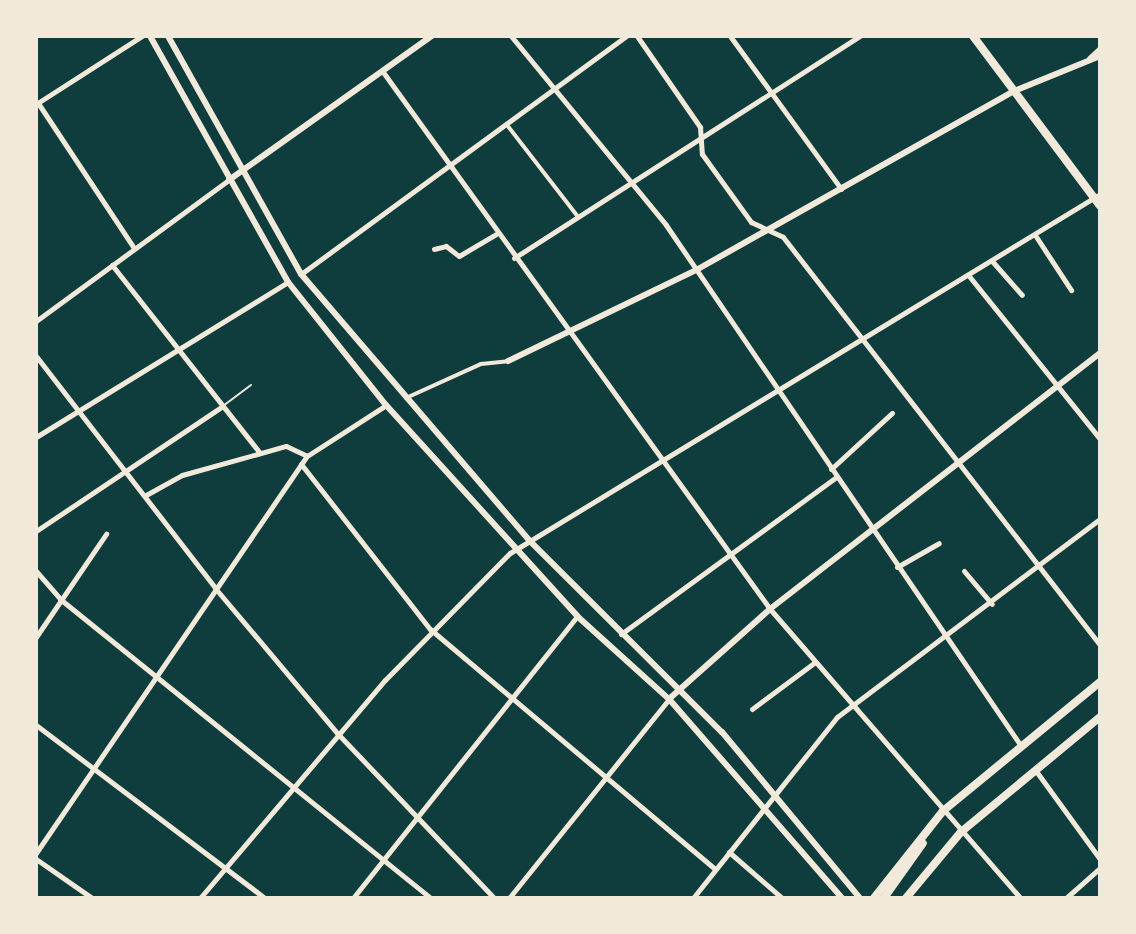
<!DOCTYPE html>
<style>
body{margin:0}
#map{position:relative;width:1136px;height:934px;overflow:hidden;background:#0f3d3e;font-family:Lora,serif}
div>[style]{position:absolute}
.service>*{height:2px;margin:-1px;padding:0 1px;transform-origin:1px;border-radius:1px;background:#f1e9da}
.pedestrian>*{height:4px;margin:-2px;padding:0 2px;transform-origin:2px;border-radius:2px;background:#f1e9da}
.minor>*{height:5px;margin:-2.5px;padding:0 2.5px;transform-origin:2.5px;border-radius:2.5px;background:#f1e9da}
.tertiary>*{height:6px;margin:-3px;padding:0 3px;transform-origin:3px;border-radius:3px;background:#f1e9da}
.primary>*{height:8px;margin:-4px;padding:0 4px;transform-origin:4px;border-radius:4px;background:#f1e9da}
span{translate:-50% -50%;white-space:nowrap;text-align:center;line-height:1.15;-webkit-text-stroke:7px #f1e9da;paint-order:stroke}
.frame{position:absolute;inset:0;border:38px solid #f1e9da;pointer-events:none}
</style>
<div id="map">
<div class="service">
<i style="left:223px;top:406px;width:35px;rotate:-37deg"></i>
</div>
<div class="pedestrian">
<i style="left:507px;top:125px;width:116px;rotate:52.3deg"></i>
<i style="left:406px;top:398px;width:82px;rotate:-24.4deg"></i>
<i style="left:481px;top:364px;width:27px;rotate:-6deg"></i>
</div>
<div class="minor">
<i style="left:511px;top:36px;width:244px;rotate:50.6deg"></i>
<i style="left:666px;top:225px;width:630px;rotate:55.73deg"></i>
<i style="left:637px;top:36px;width:111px;rotate:55.3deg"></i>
<i style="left:700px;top:127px;width:27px;rotate:86deg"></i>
<i style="left:702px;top:154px;width:84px;rotate:54.2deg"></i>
<i style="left:751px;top:222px;width:35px;rotate:25deg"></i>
<i style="left:783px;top:237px;width:517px;rotate:52.15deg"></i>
<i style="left:730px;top:36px;width:189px;rotate:54deg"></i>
<i style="left:1089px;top:58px;width:15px;rotate:-42deg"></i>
<i style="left:383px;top:72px;width:662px;rotate:54.22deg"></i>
<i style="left:770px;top:609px;width:382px;rotate:49.1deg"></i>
<i style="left:38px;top:103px;width:174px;rotate:56.5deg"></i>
<i style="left:36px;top:104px;width:126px;rotate:-32.7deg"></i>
<i style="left:1035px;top:235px;width:66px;rotate:56.8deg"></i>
<i style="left:434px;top:249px;width:12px;rotate:-14deg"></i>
<i style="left:446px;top:246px;width:16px;rotate:38deg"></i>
<i style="left:459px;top:256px;width:43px;rotate:-30.7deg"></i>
<i style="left:514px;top:258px;width:411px;rotate:-32.7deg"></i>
<i style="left:992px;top:261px;width:45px;rotate:48.6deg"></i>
<i style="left:112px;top:265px;width:239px;rotate:51.8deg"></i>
<i style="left:301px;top:274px;width:403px;rotate:-36.2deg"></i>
<i style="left:969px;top:276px;width:209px;rotate:51.2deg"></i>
<i style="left:36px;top:321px;width:239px;rotate:-36.2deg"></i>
<i style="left:36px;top:356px;width:293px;rotate:52.3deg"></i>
<i style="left:215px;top:588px;width:191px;rotate:49.9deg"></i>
<i style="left:338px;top:734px;width:226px;rotate:46.4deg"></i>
<i style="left:36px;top:437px;width:296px;rotate:-31.6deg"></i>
<i style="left:301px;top:464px;width:209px;rotate:52deg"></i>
<i style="left:430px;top:629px;width:373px;rotate:40.1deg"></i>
<i style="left:831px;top:469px;width:83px;rotate:-42.6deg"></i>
<i style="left:146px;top:495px;width:41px;rotate:-29.1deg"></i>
<i style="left:182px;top:475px;width:108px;rotate:-15.6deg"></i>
<i style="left:286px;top:446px;width:23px;rotate:25deg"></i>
<i style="left:307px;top:456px;width:94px;rotate:-32.8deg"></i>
<i style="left:36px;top:531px;width:225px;rotate:-33.8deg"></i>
<i style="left:897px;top:567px;width:48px;rotate:-29.7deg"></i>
<i style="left:36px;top:571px;width:37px;rotate:49deg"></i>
<i style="left:60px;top:599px;width:476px;rotate:38.9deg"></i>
<i style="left:964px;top:571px;width:43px;rotate:49.7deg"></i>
<i style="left:621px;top:634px;width:266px;rotate:-36.1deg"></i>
<i style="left:36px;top:637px;width:125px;rotate:-55.8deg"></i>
<i style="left:752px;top:709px;width:77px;rotate:-36.6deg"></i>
<i style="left:36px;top:725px;width:287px;rotate:37.1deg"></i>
<i style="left:1036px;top:771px;width:109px;rotate:54deg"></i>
<i style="left:729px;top:852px;width:70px;rotate:41deg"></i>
<i style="left:36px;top:853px;width:481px;rotate:-55.7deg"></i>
<i style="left:36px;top:859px;width:68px;rotate:34.9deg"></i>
<i style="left:200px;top:898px;width:286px;rotate:-49.7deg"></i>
<i style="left:385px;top:680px;width:178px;rotate:-45.5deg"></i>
<i style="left:510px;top:553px;width:691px;rotate:-31.32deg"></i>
<i style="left:353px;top:898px;width:360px;rotate:-51.5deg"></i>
<i style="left:509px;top:898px;width:255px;rotate:-51.2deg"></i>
<i style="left:693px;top:898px;width:231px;rotate:-51.5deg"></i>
<i style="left:837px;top:717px;width:329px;rotate:-37deg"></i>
<i style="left:1066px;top:898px;width:45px;rotate:-41.4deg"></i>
</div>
<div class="tertiary">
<i style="left:150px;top:36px;width:282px;rotate:60.7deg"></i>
<i style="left:288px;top:282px;width:157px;rotate:51.5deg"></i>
<i style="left:386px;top:405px;width:285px;rotate:47.8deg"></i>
<i style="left:577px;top:616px;width:124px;rotate:42.1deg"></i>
<i style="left:669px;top:699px;width:264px;rotate:49deg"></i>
<i style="left:168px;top:36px;width:273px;rotate:60.8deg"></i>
<i style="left:301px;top:274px;width:352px;rotate:49.4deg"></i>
<i style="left:530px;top:541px;width:271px;rotate:44.9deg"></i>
<i style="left:722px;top:732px;width:216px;rotate:50.3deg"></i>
<i style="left:229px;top:180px;width:249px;rotate:-35.4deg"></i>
<i style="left:508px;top:361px;width:211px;rotate:-25.8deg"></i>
<i style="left:698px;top:269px;width:363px;rotate:-29.4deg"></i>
<i style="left:1014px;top:91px;width:93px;rotate:-22.1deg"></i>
<i style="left:669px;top:699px;width:135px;rotate:-41.7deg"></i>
<i style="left:770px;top:609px;width:418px;rotate:-37.8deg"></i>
</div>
<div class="primary">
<i style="left:973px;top:36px;width:212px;rotate:53.2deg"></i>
<i style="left:874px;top:898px;width:111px;rotate:-51.6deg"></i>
<i style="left:943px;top:811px;width:203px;rotate:-39.4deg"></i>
<i style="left:884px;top:898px;width:67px;rotate:-54.7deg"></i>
<i style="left:906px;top:898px;width:86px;rotate:-50.2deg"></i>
<i style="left:961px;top:832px;width:180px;rotate:-39.6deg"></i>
</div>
<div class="frame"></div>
</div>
